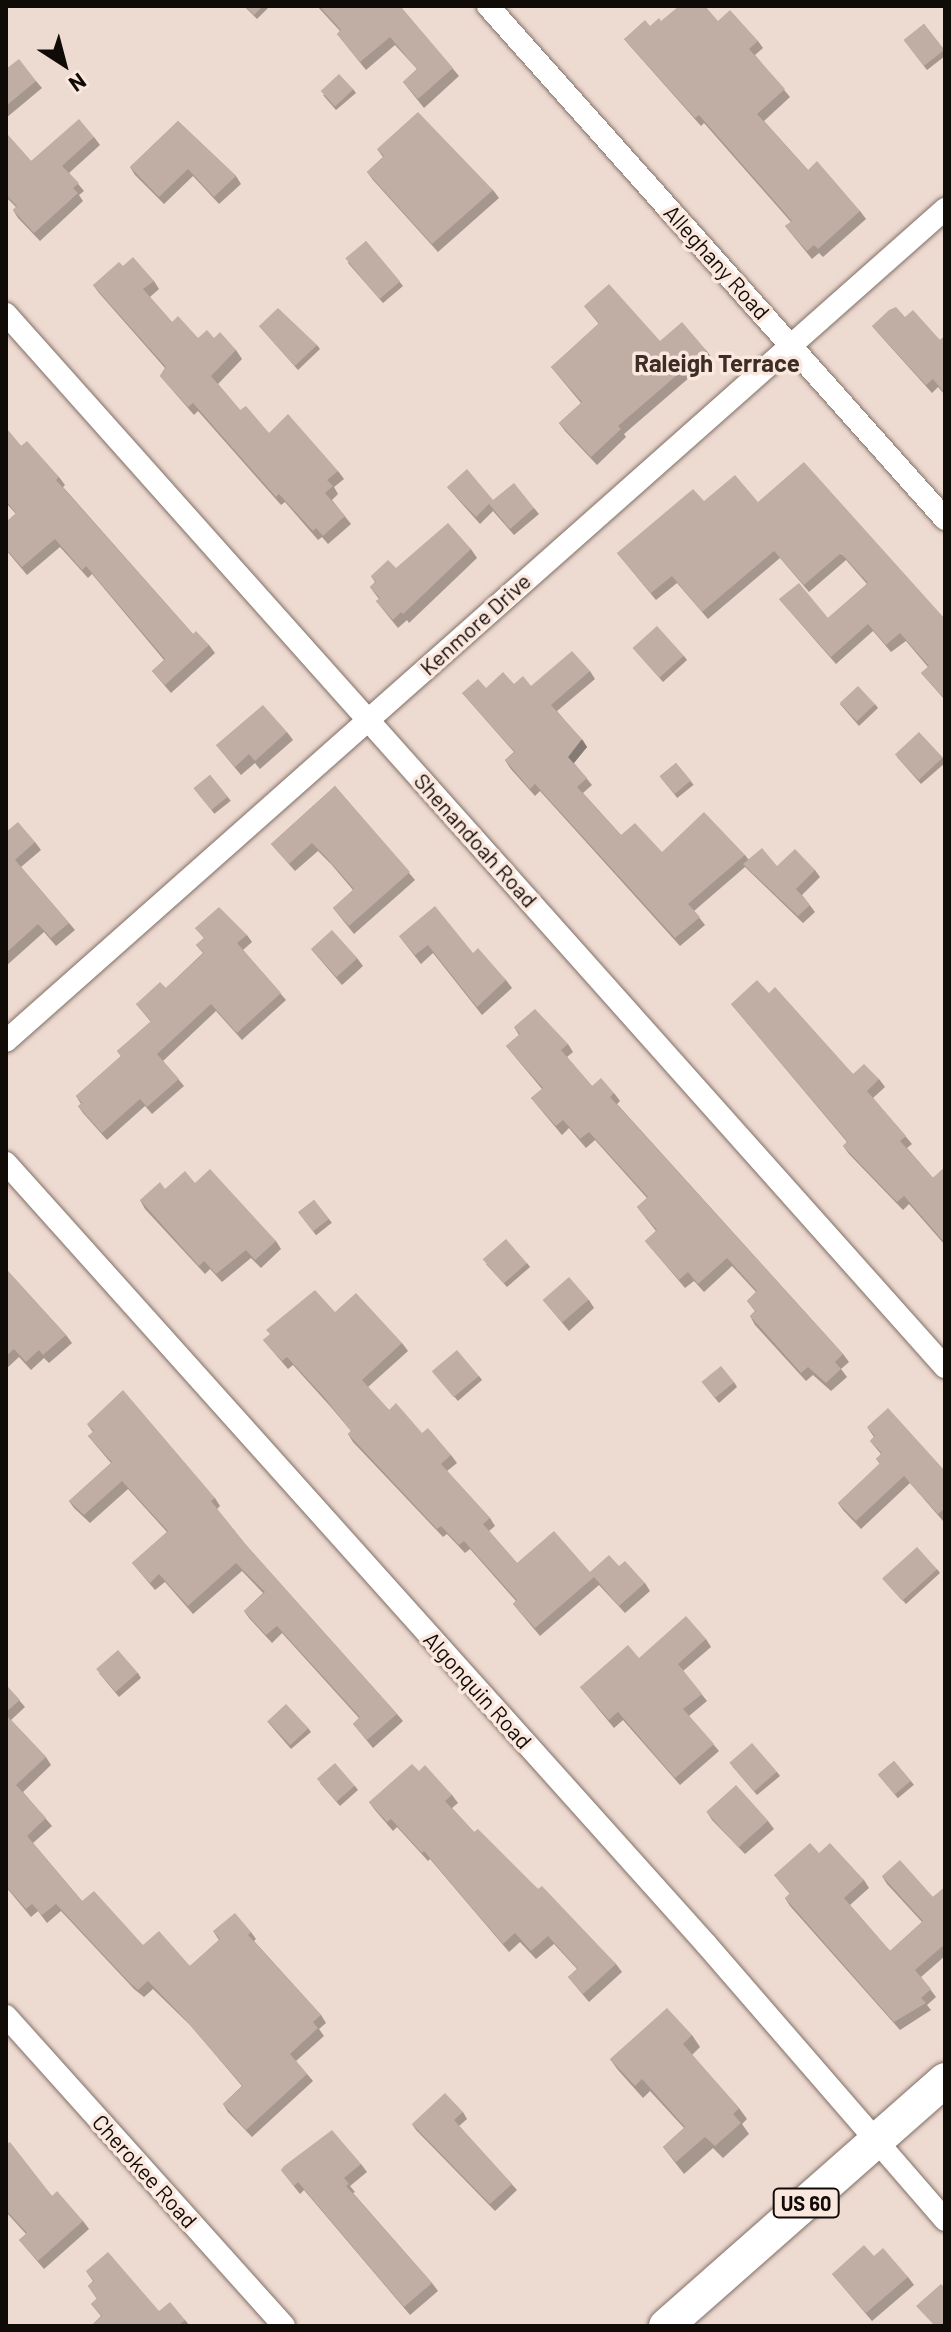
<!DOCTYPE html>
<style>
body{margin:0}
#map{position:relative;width:951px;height:2332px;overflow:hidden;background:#eddad0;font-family:Barlow,sans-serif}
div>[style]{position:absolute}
.roads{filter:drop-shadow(0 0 2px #807067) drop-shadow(0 0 2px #807067)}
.minor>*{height:22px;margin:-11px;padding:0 11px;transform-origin:11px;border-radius:11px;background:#fff}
.primary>*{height:34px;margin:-17px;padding:0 17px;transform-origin:17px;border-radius:17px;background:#fff}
.wall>*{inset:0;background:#a5968e;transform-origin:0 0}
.shaded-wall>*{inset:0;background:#867a74}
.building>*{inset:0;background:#c0aea5;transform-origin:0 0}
span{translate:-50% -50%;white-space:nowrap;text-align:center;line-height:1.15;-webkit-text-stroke:7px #fae7dd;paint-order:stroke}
.shield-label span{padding:2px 6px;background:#fae7dd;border:2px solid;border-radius:6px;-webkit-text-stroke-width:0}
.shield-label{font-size:20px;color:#110b08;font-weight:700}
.street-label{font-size:22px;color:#110b08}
.neighbourhood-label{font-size:24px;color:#3c2e26;font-weight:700}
.frame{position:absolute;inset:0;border:8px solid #110b08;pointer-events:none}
.north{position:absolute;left:24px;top:24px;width:80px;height:80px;-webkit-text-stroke:6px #fae7dd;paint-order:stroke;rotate:144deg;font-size:22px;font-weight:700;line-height:32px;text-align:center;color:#110b08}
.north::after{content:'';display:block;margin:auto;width:28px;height:36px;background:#110b08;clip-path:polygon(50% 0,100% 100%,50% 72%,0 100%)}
</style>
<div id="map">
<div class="roads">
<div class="minor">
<i style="left:488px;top:6px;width:687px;rotate:48.3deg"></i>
<i style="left:6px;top:314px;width:1411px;rotate:48.28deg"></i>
<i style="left:6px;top:1041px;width:1255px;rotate:-41.54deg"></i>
<i style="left:6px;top:1163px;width:1049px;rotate:48.13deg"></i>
<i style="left:706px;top:1944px;width:365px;rotate:49.1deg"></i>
<i style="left:6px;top:2016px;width:416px;rotate:48.1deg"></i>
</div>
<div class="primary">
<i style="left:666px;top:2326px;width:372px;rotate:-41.4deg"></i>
</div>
</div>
<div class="wall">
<i style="clip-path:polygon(244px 6px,270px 6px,257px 19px)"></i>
<i style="clip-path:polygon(317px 6px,400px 6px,459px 76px,424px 108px,403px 82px,417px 69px,395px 45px,366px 70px,337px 34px,340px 31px)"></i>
<i style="clip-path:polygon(661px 21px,718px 21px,758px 41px,763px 48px,755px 55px,790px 97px,764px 121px,808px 170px,860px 211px,866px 219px,823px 257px,819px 253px,812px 259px,785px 226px,791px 222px,704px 123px,701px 126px,630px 46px,624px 39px)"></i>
<i style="clip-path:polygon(924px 24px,945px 51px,945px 56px,927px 70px,904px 40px)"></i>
<i style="clip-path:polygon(6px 69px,36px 81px,42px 88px,6px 118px)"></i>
<i style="clip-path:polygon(353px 89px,356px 93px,336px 110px,323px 95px)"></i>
<i style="clip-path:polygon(178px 121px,236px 176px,241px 184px,219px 204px,193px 176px,164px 204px,135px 175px,130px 167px)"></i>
<i style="clip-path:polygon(6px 133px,31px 161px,94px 137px,100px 145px,69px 173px,84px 191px,79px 195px,83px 201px,40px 241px,18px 218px,13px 210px,16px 207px,6px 197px)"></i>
<i style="clip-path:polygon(377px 149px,493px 190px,499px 198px,438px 252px,373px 180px,367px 172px,383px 157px)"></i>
<i style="clip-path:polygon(366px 241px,403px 286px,383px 303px,348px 263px)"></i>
<i style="clip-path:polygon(123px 266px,154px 281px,159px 289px,150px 297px,172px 322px,198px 338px,214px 338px,236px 350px,242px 359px,218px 384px,240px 410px,269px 433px,338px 471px,344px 479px,334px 487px,338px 494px,332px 500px,351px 524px,328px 544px,322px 537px,318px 540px,285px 502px,281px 505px,198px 411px,194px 415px,160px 376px,165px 368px,99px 293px,93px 285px)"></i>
<i style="clip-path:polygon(584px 306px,660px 341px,706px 350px,712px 358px,624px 434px,626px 437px,597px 465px,565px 431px,559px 423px,581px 403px,551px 367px,599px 324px)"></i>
<i style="clip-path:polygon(905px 317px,940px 340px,945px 336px,945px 395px,938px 387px,932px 393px,878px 333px,872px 326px)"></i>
<i style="clip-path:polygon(259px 326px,317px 345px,320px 349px,298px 370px)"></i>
<i style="clip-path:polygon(6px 428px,21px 446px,59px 477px,65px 485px,63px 487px,193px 634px,209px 645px,215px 653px,171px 693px,152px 671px,164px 660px,92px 574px,88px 578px,60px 547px,27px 575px,6px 550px,6px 522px,16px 514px,6px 503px)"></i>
<i style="clip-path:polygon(447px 487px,493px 500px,534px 508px,539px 514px,514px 535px,493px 511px,480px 524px)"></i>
<i style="clip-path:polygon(704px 501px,758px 502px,945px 619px,945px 700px,921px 673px,928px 667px,906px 641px,891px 652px,873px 631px,836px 664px,779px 599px,828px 618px,867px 584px,846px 560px,809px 592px,780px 558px,708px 619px,677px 583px,656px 600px,617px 553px)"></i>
<i style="clip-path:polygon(471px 549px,477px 558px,409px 623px,407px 620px,398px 628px,376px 601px,379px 599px,370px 587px,375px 582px,371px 576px)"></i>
<i style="clip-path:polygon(633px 648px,684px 656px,687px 660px,663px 682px)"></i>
<i style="clip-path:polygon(590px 671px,595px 679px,557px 711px,587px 747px,574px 763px,592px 785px,583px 793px,621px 835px,662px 852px,745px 855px,748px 859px,777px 866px,815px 870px,820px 877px,802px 895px,815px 912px,803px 923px,745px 867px,694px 911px,705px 925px,680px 946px,540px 791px,535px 796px,510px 768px,505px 760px,514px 752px,462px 693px,514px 684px,531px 686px)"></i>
<i style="clip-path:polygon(840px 704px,875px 704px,878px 708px,859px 726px)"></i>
<i style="clip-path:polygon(287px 732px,293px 740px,260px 769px,255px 763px,241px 775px,216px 745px)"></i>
<i style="clip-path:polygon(897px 757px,943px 758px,945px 763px,921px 784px)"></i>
<i style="left:676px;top:763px;width:28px;height:21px;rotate:51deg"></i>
<i style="left:210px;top:775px;width:33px;height:21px;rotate:51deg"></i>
<i style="clip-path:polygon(335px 786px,415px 880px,354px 934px,333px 908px,353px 890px,331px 864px,318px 851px,295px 871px,271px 844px)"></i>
<i style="clip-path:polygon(6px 832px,35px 842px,41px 850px,21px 867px,75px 930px,56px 946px,44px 932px,6px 966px)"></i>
<i style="clip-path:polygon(195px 928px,247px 935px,252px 942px,243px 950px,286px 1000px,242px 1040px,216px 1011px,163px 1061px,184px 1086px,152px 1114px,145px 1106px,107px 1140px,83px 1113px,78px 1106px,81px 1104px,76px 1096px,121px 1056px,117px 1051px,151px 1022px,136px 1004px,166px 988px,203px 953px,196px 945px,204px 938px)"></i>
<i style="clip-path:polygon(399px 936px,473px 953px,506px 980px,512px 988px,482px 1015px,433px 953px,421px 964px)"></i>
<i style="clip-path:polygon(311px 949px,357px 958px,363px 966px,342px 985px)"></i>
<i style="clip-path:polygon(769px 993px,853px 1074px,879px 1079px,885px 1087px,873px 1098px,912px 1144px,907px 1148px,933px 1178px,945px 1167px,945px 1245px,909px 1204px,903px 1210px,849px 1154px,843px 1146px,847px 1142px,731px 1004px)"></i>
<i style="clip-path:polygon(514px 1027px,568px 1044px,573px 1052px,567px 1057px,592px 1086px,614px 1093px,620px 1101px,617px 1104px,843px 1354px,849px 1362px,841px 1369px,847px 1377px,831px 1391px,813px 1375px,806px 1381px,755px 1325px,750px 1316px,755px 1311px,747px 1301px,756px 1292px,732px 1266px,704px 1292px,694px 1281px,685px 1288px,645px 1241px,656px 1231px,637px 1207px,647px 1198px,595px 1140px,586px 1148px,569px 1128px,562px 1135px,531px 1098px,542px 1089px,506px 1046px,519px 1035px)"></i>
<i style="clip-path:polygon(195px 1183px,276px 1241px,281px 1249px,261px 1268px,251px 1258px,222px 1282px,210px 1269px,205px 1274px,145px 1209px,140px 1200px,165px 1189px)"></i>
<i style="left:314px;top:1200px;width:29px;height:20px;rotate:52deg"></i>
<i style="clip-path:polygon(527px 1263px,530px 1267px,507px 1287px,486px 1264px)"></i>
<i style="clip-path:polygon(6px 1269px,66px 1335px,72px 1343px,49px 1363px,44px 1358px,31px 1370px,19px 1357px,6px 1369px)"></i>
<i style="clip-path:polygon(543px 1300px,589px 1300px,594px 1308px,569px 1331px)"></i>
<i style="clip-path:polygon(335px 1312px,402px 1343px,408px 1351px,368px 1387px,389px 1410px,451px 1455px,457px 1463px,447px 1471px,490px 1518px,495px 1526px,489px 1531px,517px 1563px,590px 1572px,619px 1566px,645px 1583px,650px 1591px,625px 1613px,599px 1585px,540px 1636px,513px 1604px,516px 1601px,470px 1549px,465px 1553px,447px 1534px,443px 1537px,353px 1442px,348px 1434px,351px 1431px,330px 1406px,293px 1365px,288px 1369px,263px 1340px)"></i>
<i style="clip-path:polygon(479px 1376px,482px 1380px,458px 1401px,437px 1377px)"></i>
<i style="clip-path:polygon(702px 1382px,734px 1382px,737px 1387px,719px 1403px)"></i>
<i style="clip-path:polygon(87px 1424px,215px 1498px,220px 1506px,217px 1509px,246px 1545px,397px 1714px,403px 1721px,373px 1748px,353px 1724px,359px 1718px,282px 1633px,272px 1643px,249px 1618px,244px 1611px,263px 1593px,242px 1571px,193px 1614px,165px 1582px,155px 1590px,132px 1563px,167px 1532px,128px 1489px,90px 1523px,74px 1508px,69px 1501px,111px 1463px,88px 1436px,93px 1432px)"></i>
<i style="clip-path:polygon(867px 1427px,945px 1471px,945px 1520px,943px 1521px,910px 1483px,861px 1529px,843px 1510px,838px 1503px,880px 1464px,876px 1459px,881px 1454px,870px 1441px,874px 1437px)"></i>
<i style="clip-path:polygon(937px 1569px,940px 1573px,906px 1604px,883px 1579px)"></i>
<i style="clip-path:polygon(706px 1639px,711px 1647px,683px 1671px,707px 1701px,689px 1716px,719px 1751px,680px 1785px,623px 1720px,614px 1728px,580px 1687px,639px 1658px)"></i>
<i style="clip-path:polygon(99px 1673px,138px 1673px,141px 1678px,119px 1697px)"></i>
<i style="clip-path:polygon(6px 1685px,25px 1707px,11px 1720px,46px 1757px,51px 1765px,23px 1792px,52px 1826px,33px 1843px,82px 1901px,143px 1945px,190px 1966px,219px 1940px,213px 1931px,251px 1932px,256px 1939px,254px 1941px,321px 2015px,326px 2023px,319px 2029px,324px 2036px,296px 2061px,313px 2081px,252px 2137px,228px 2112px,223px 2104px,242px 2086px,190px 2025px,153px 1989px,144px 1997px,134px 1989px,61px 1911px,47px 1923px,38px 1911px,31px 1917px,6px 1887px)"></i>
<i style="clip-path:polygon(267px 1721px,308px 1728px,311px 1732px,291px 1749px)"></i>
<i style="left:894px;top:1761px;width:31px;height:21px;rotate:50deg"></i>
<i style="clip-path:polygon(732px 1766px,777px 1772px,780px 1776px,757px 1795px)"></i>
<i style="clip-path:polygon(419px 1771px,452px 1795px,458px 1803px,452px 1808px,474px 1832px,538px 1889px,616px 1964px,622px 1972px,589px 2002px,568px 1977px,577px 1969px,554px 1944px,536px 1959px,520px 1942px,509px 1952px,430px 1859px,428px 1861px,397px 1827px,393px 1831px,375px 1810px,369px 1802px)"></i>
<i style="clip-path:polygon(320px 1783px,355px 1786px,358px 1790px,340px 1806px)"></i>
<i style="clip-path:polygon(707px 1812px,768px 1821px,774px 1829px,745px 1854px,712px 1820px)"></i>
<i style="clip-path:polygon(819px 1853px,864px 1880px,869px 1888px,850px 1905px,890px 1951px,922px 1922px,887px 1884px,882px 1876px,933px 1897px,945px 1887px,945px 1956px,921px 1977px,936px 1997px,927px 2005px,931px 2010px,900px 2030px,790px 1906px,785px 1898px,790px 1894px,774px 1875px)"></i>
<i style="clip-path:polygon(692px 2035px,700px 2047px,692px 2055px,739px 2108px,747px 2119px,742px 2124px,749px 2134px,723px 2158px,713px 2148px,684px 2174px,663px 2147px,684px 2128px,650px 2091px,643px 2098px,618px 2070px,610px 2059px)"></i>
<i style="clip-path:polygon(463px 2112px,467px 2119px,459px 2126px,517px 2190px,495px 2211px,416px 2130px,412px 2124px)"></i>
<i style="clip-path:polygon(6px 2143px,52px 2196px,83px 2221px,89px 2229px,44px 2269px,19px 2240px,26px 2234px,6px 2212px)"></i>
<i style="clip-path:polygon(361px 2164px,367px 2172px,350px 2186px,355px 2192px,353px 2193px,432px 2283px,438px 2291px,410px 2315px,304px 2190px,300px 2194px,281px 2170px)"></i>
<i style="clip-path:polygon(874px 2256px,908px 2277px,914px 2285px,872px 2321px,832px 2274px)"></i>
<i style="clip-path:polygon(86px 2271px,159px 2311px,185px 2320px,190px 2326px,91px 2326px,101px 2316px,91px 2304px,97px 2299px,88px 2286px,93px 2281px)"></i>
</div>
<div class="shaded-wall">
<i style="clip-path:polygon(582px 739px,587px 747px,573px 764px,568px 757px)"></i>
</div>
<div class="building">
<i style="clip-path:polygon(245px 6px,263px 6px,254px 15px)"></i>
<i style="clip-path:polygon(319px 6px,400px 6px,453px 68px,418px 99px,403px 82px,417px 69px,390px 37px,360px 62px,337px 34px,341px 30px)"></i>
<i style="clip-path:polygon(679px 6px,705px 6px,718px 21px,730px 10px,758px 41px,749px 49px,785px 89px,757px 114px,808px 170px,817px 161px,860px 211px,818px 249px,814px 245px,807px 251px,785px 226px,792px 221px,699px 115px,695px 118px,624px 39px,645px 20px,650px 26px,659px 18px,661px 21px)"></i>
<i style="left:924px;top:24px;width:33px;height:26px;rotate:52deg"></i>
<i style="clip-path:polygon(19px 59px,36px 81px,6px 106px,6px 69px)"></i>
<i style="left:339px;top:74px;width:21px;height:25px;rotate:47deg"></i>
<i style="clip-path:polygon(418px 112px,493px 190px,432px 244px,367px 172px,384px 156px,377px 149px)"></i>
<i style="clip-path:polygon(79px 119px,94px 137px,62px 166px,79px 183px,73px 188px,78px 193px,34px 233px,13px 210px,17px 206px,6px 195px,6px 133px,31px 161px)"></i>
<i style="clip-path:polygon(178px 121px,236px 176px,214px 197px,188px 169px,159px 197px,130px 167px)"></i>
<i style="left:366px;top:241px;width:53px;height:27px;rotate:50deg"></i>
<i style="clip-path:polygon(133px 257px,154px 281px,143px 289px,172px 322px,178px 316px,198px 338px,207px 330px,214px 338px,220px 332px,236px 350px,211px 376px,240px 410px,246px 406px,269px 433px,288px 414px,338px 471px,327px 480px,333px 486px,325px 493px,345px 516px,323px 536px,316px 528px,313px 531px,279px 494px,276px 497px,193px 403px,188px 407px,160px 376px,166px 367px,93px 285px,119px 262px,123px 266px)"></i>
<i style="clip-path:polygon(609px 284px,660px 341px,682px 322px,706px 350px,618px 426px,621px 429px,591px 457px,559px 423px,582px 402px,551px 367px,599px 323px,584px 306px)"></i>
<i style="clip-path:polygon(896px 307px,905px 317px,913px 310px,940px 340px,945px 336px,945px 394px,933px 379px,926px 385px,872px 326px,889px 310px)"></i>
<i style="clip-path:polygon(278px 308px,317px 345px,295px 366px,259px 326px)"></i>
<i style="clip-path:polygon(6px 428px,21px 446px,27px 441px,59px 477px,56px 480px,193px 634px,196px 631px,209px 645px,165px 685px,152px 671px,165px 659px,86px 566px,82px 570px,55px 539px,22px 567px,6px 549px,6px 522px,16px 513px,6px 501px)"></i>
<i style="clip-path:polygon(804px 462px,945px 619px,945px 699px,921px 673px,929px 666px,900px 633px,886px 645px,868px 624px,831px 657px,779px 599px,799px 583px,828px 618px,868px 583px,841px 553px,804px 585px,774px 551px,702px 612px,672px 576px,651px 593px,617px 553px,693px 489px,704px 501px,735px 475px,758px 502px)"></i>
<i style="clip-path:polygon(467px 469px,493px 500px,514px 483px,534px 508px,510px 529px,489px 504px,476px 517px,447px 487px)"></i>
<i style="clip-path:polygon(448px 523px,471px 549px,403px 614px,401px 612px,393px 620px,376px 601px,380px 598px,370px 587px,376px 582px,371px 576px,388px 560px,396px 568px)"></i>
<i style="left:657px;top:626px;width:40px;height:33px;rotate:48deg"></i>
<i style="clip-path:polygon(572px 651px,590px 671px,551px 705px,582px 739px,568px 757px,587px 778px,577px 787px,621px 835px,635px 823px,662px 852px,704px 812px,745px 855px,688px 904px,700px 917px,675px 938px,535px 784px,530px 789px,505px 760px,515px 752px,462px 693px,478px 679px,486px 688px,503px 672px,514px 684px,523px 676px,531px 686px)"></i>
<i style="left:858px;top:686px;width:25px;height:25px;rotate:47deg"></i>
<i style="clip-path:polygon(263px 705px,287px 732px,255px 761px,249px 754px,235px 767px,216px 745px)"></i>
<i style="left:919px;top:732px;width:35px;height:33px;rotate:47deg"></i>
<i style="left:676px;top:763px;width:23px;height:21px;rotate:50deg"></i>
<i style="left:210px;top:775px;width:28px;height:21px;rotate:51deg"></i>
<i style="clip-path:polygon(335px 786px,410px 872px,349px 926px,333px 908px,354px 889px,325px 856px,312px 843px,289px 864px,271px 844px)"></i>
<i style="clip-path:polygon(18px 822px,35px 842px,15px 860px,69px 923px,51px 938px,38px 924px,6px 953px,6px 832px)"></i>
<i style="clip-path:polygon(762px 848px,777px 866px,795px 849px,815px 870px,796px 889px,810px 905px,798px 916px,743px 864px)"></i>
<i style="clip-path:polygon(435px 906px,473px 953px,478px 948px,506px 980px,477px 1007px,428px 945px,415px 955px,399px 936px)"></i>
<i style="clip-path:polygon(219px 907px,247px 935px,237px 943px,281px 993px,237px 1033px,211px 1004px,157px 1054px,179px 1079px,147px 1107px,140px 1099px,102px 1133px,78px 1106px,82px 1103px,76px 1096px,121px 1056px,117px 1051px,151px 1021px,136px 1004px,160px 982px,166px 988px,204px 953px,196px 945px,204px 938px,195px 928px)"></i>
<i style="left:332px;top:930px;width:38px;height:28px;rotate:48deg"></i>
<i style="clip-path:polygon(757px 980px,769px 993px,775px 987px,853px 1074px,864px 1064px,879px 1079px,867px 1091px,906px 1136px,900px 1141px,933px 1178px,945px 1167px,945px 1243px,904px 1196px,897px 1202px,843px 1146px,848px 1142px,731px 1004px)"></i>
<i style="clip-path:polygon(535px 1009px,568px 1044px,561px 1050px,592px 1086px,601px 1078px,614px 1093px,610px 1097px,843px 1354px,835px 1362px,841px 1369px,826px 1383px,808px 1367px,801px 1373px,750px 1316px,756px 1311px,747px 1301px,757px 1291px,727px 1258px,698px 1284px,688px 1272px,679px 1280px,645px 1241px,657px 1230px,637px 1207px,648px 1197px,589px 1132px,580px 1139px,563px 1120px,556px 1126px,531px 1098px,543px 1088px,506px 1046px,520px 1034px,514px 1027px)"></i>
<i style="clip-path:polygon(210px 1169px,276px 1241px,255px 1260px,246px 1250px,216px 1274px,204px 1261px,199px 1266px,140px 1200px,160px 1182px,165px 1189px,185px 1171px,195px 1183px)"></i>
<i style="left:314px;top:1200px;width:24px;height:20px;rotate:52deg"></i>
<i style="left:506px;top:1239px;width:32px;height:31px;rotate:49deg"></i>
<i style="clip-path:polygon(6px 1269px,66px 1335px,43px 1355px,39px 1350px,26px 1362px,14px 1349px,6px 1356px)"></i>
<i style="left:569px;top:1277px;width:30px;height:35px;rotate:49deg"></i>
<i style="clip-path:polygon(315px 1290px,335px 1312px,356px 1293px,402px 1343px,362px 1380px,389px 1410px,396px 1403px,422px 1433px,428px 1428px,451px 1455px,441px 1464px,490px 1518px,483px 1524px,517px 1563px,554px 1531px,590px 1572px,609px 1555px,619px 1566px,625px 1561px,645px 1583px,619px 1606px,594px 1577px,535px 1628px,513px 1604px,517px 1600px,464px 1541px,459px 1545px,441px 1526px,437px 1529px,348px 1434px,351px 1431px,325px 1398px,287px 1357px,282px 1361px,263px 1340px,270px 1334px,266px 1330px)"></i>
<i style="left:457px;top:1350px;width:34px;height:33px;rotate:50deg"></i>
<i style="left:721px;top:1366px;width:21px;height:25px;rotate:51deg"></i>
<i style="clip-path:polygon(123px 1390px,215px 1498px,211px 1501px,246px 1545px,397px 1714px,367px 1740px,353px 1724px,360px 1717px,277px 1626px,266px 1635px,244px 1611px,265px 1592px,236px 1563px,188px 1606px,159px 1574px,150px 1583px,132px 1563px,168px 1531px,122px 1481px,84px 1515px,69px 1501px,112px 1462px,88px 1436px,94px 1431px,87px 1424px)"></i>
<i style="clip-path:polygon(888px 1408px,945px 1471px,945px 1508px,938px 1514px,904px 1476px,856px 1521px,838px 1503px,880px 1463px,876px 1459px,882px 1453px,870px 1441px,875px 1436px,867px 1427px)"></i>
<i style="left:917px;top:1547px;width:30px;height:47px;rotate:48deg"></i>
<i style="clip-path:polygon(686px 1616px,706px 1639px,678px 1664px,702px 1694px,683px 1709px,714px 1744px,675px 1778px,618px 1712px,609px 1720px,580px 1687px,628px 1645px,639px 1658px)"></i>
<i style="left:118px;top:1650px;width:30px;height:29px;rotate:49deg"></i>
<i style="clip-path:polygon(6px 1685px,20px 1700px,6px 1712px)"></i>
<i style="left:286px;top:1704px;width:33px;height:25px;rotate:47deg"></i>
<i style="clip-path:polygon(6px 1715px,46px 1757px,16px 1785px,46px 1818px,27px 1836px,82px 1901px,94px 1891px,143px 1945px,159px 1931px,190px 1966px,220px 1939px,213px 1931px,235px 1913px,251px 1932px,248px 1935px,321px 2015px,313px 2022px,318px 2028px,290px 2054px,307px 2074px,246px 2130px,223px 2104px,243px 2086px,184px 2018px,148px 1981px,138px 1990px,129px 1982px,56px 1904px,42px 1915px,32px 1904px,26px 1909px,6px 1886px)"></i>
<i style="left:752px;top:1743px;width:38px;height:30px;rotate:49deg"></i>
<i style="left:894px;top:1761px;width:26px;height:21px;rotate:50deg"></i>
<i style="left:335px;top:1763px;width:30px;height:24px;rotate:49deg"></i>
<i style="clip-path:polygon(412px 1764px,419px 1771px,425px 1765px,452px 1795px,445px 1801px,474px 1832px,478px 1829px,538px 1889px,542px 1886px,616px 1964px,583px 1994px,568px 1977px,578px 1969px,548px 1936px,531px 1951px,515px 1933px,503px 1944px,424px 1851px,422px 1853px,391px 1819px,387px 1822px,369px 1802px)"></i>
<i style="left:736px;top:1785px;width:48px;height:40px;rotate:48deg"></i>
<i style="clip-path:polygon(810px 1843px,819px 1853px,830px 1843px,864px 1880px,844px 1898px,890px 1951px,923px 1921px,882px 1876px,900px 1860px,933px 1897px,945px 1887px,945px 1944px,915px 1970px,931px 1989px,921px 1998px,926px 2003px,894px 2022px,785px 1898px,790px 1893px,774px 1875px)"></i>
<i style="clip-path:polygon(667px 2008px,692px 2035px,683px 2044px,739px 2108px,733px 2114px,741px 2123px,715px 2146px,705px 2137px,676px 2162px,663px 2147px,685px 2127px,642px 2079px,635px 2086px,610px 2059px)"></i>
<i style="clip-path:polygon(445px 2093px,463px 2112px,454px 2120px,512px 2184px,490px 2204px,412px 2124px)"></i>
<i style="clip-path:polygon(332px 2130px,361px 2164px,344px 2178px,349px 2184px,346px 2186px,432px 2283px,404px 2307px,298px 2182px,294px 2186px,281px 2170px,284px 2166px)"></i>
<i style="clip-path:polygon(10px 2142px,52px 2196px,57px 2191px,83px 2221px,38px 2261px,19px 2240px,27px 2233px,6px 2210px,6px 2143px,7px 2144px)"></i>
<i style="clip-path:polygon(864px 2245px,874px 2256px,883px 2248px,908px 2277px,866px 2313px,832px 2274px)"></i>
<i style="clip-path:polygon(108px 2252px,159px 2311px,170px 2302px,185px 2320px,180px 2324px,181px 2326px,91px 2326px,102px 2316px,91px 2304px,97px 2298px,88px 2286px,94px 2281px,86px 2271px)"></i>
<i style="clip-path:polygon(941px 2284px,945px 2288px,945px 2325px,944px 2326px,935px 2326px,916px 2306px)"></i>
</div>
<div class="shield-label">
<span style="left:806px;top:2203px">US 60</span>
</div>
<div class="street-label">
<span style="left:717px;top:262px;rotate:48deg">Alleghany Road</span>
<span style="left:475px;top:624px;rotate:-42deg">Kenmore Drive</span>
<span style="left:476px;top:840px;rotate:48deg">Shenandoah Road</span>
<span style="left:478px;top:1690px;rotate:48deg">Algonquin Road</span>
<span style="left:145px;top:2171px;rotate:48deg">Cherokee Road</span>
</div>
<div class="neighbourhood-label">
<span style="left:717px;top:363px">Raleigh Terrace</span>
</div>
<div class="frame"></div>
<div class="north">N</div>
</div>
